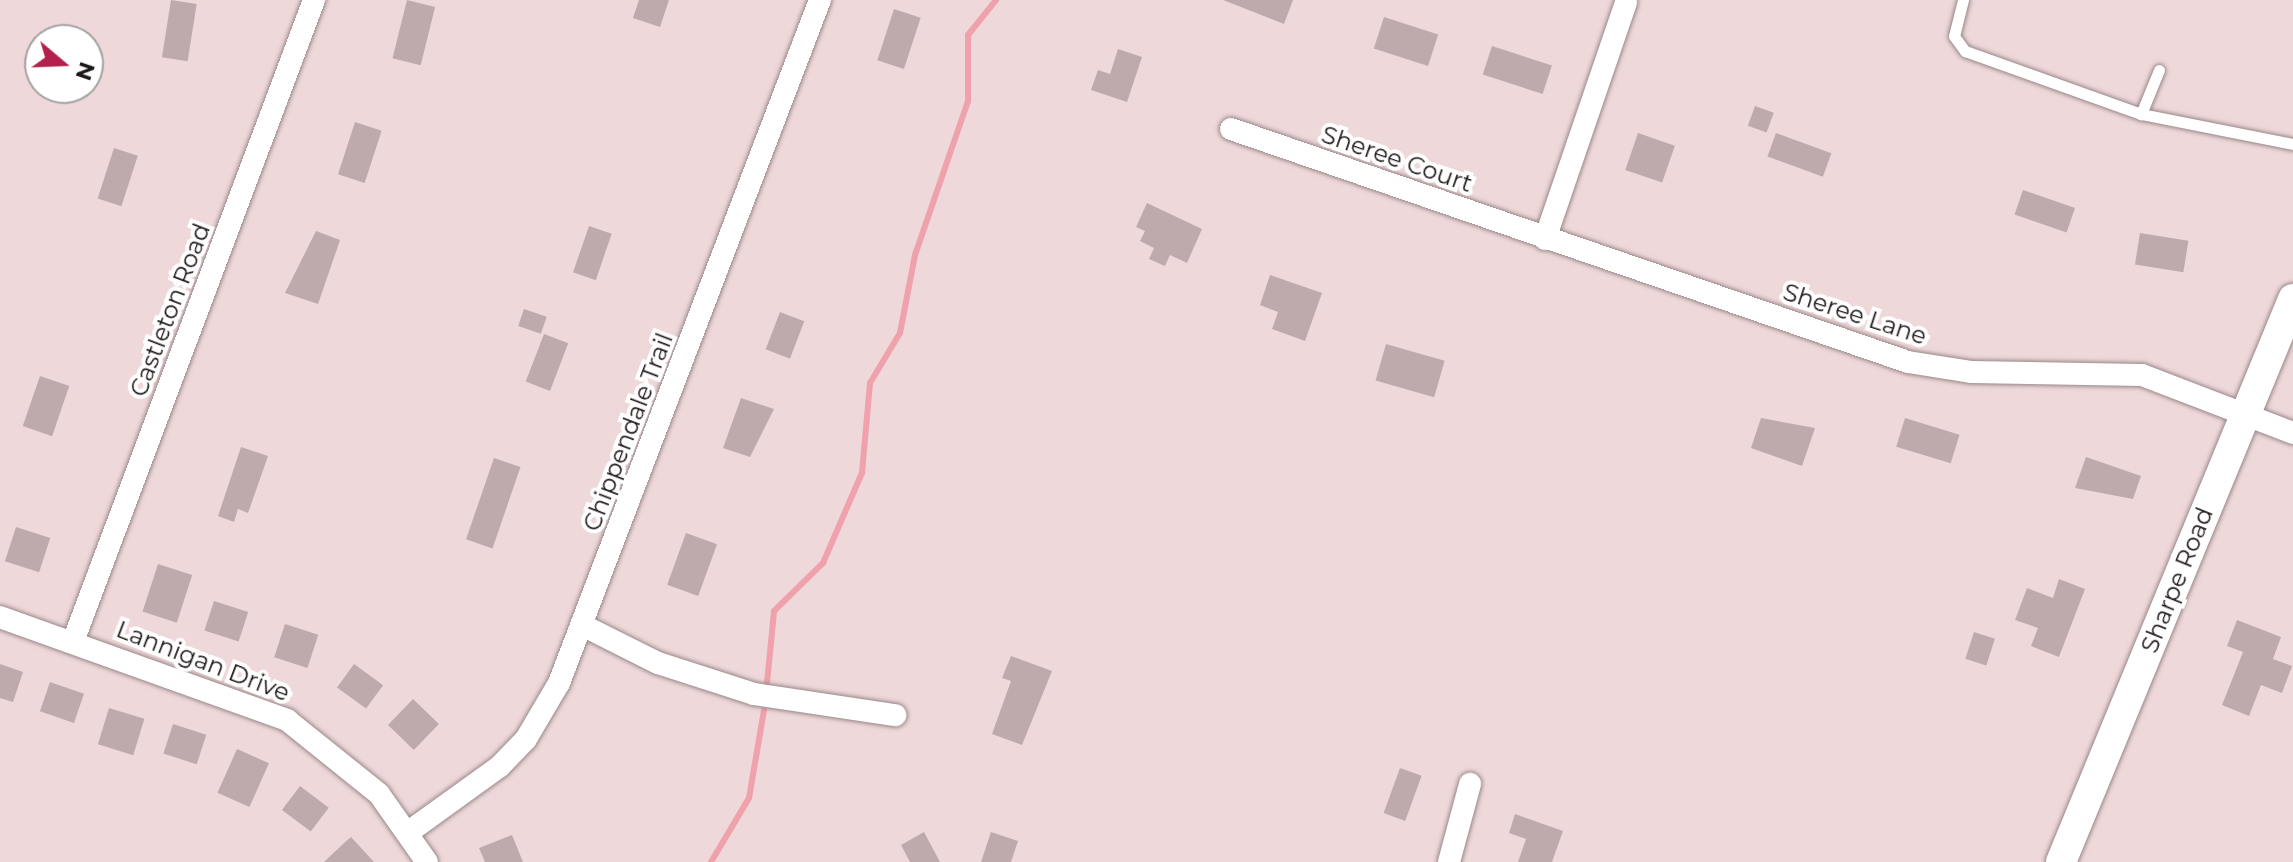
<!DOCTYPE html>
<style>
body{margin:0}
#map{position:relative;width:2293px;height:862px;overflow:hidden;background:#eed8da;font-family:Montserrat,sans-serif}
div>[style]{position:absolute}
.stream>*{height:6px;margin:-3px;padding:0 3px;transform-origin:3px;border-radius:3px;background:#efa1ac}
.building>*{inset:0;background:#beaaac;transform-origin:0 0}
.roads{filter:drop-shadow(0 0 2px #9a8789) drop-shadow(0 0 2px #9a8789)}
.lane>*{height:11px;margin:-5.5px;padding:0 5.5px;transform-origin:5.5px;border-radius:5.5px;background:#fff}
.street>*{height:22px;margin:-11px;padding:0 11px;transform-origin:11px;border-radius:11px;background:#fff}
.secondary>*{height:30px;margin:-15px;padding:0 15px;transform-origin:15px;border-radius:15px;background:#fff}
span{translate:-50% -50%;white-space:nowrap;text-align:center;line-height:1.15;-webkit-text-stroke:8px #fff;paint-order:stroke}
.street-label{font-size:24px;color:#1e1718}
.north{position:absolute;left:24px;top:24px;width:80px;height:80px;box-sizing:border-box;background:#fff;border:2px solid #a5a2a3;border-radius:50%;rotate:109deg;font-size:22px;font-weight:700;line-height:32px;text-align:center;color:#1e1718}
.north::after{content:'';display:block;margin:auto;width:28px;height:36px;background:#b3214c;clip-path:polygon(50% 0,100% 100%,50% 72%,0 100%)}
</style>
<div id="map">
<div class="stream">
<i style="left:767px;top:683px;width:72px;rotate:-84.4deg"></i>
<i style="left:774px;top:611px;width:69px;rotate:-44.4deg"></i>
<i style="left:823px;top:563px;width:98px;rotate:-66.6deg"></i>
<i style="left:862px;top:473px;width:90px;rotate:-84.9deg"></i>
<i style="left:870px;top:383px;width:58px;rotate:-59deg"></i>
<i style="left:900px;top:333px;width:79px;rotate:-79.1deg"></i>
<i style="left:915px;top:255px;width:163px;rotate:-71deg"></i>
<i style="left:968px;top:101px;width:66px;rotate:-90deg"></i>
<i style="left:968px;top:35px;width:45px;rotate:-51.3deg"></i>
<i style="left:711px;top:862px;width:74px;rotate:-59.3deg"></i>
<i style="left:749px;top:798px;width:89px;rotate:-80.3deg"></i>
</div>
<div class="building">
<i style="left:171px;top:0;width:26px;height:58px;rotate:9deg"></i>
<i style="left:407px;top:0;width:29px;height:60px;rotate:14deg"></i>
<i style="clip-path:polygon(639px 0,669px 0,660px 27px,633px 18px)"></i>
<i style="clip-path:polygon(1223px 0,1293px 0,1284px 24px)"></i>
<i style="left:894px;top:9px;width:28px;height:54px;rotate:18deg"></i>
<i style="left:1384px;top:17px;width:57px;height:33px;rotate:18deg"></i>
<i style="left:1492px;top:46px;width:63px;height:30px;rotate:18deg"></i>
<i style="clip-path:polygon(1118px 49px,1142px 57px,1127px 102px,1091px 90px,1098px 70px,1110px 74px)"></i>
<i style="left:1755px;top:106px;width:20px;height:21px;rotate:20deg"></i>
<i style="left:355px;top:122px;width:28px;height:55px;rotate:18deg"></i>
<i style="left:1638px;top:133px;width:39px;height:39px;rotate:19deg"></i>
<i style="left:1776px;top:133px;width:59px;height:25px;rotate:20deg"></i>
<i style="left:114px;top:148px;width:25px;height:53px;rotate:18deg"></i>
<i style="left:2023px;top:190px;width:55px;height:26px;rotate:19deg"></i>
<i style="clip-path:polygon(1147px 203px,1202px 229px,1187px 263px,1170px 255px,1165px 266px,1149px 259px,1154px 248px,1140px 241px,1145px 231px,1136px 227px)"></i>
<i style="left:589px;top:226px;width:24px;height:49px;rotate:19deg"></i>
<i style="clip-path:polygon(316px 231px,340px 240px,318px 304px,285px 293px)"></i>
<i style="left:2140px;top:233px;width:49px;height:32px;rotate:9deg"></i>
<i style="clip-path:polygon(1270px 275px,1322px 293px,1305px 341px,1272px 329px,1278px 312px,1260px 305px)"></i>
<i style="left:524px;top:309px;width:24px;height:18px;rotate:19deg"></i>
<i style="left:780px;top:312px;width:26px;height:40px;rotate:21deg"></i>
<i style="left:544px;top:334px;width:26px;height:51px;rotate:21deg"></i>
<i style="left:1386px;top:344px;width:61px;height:38px;rotate:16deg"></i>
<i style="left:40px;top:376px;width:31px;height:53px;rotate:19deg"></i>
<i style="clip-path:polygon(741px 398px,774px 409px,750px 457px,723px 448px)"></i>
<i style="clip-path:polygon(1761px 418px,1815px 428px,1802px 466px,1751px 448px)"></i>
<i style="left:1905px;top:418px;width:57px;height:30px;rotate:17deg"></i>
<i style="clip-path:polygon(241px 447px,268px 456px,248px 513px,238px 509px,234px 522px,218px 516px)"></i>
<i style="clip-path:polygon(2086px 457px,2141px 476px,2133px 499px,2075px 488px)"></i>
<i style="left:494px;top:458px;width:28px;height:86px;rotate:19deg"></i>
<i style="left:16px;top:527px;width:36px;height:36px;rotate:18deg"></i>
<i style="left:686px;top:533px;width:33px;height:55px;rotate:20deg"></i>
<i style="left:158px;top:564px;width:36px;height:50px;rotate:18deg"></i>
<i style="clip-path:polygon(2059px 579px,2085px 589px,2059px 657px,2031px 646px,2038px 628px,2015px 620px,2027px 588px,2053px 598px)"></i>
<i style="left:214px;top:601px;width:36px;height:31px;rotate:18deg"></i>
<i style="clip-path:polygon(2237px 620px,2281px 637px,2273px 659px,2292px 666px,2282px 693px,2261px 685px,2249px 716px,2222px 705px,2243px 652px,2227px 646px)"></i>
<i style="left:285px;top:624px;width:35px;height:35px;rotate:18deg"></i>
<i style="left:1974px;top:632px;width:22px;height:28px;rotate:18deg"></i>
<i style="clip-path:polygon(1011px 656px,1052px 671px,1022px 745px,992px 734px,1011px 681px,1002px 678px)"></i>
<i style="clip-path:polygon(0 664px,23px 672px,13px 702px,0 698px)"></i>
<i style="left:354px;top:664px;width:36px;height:29px;rotate:36deg"></i>
<i style="left:50px;top:682px;width:36px;height:31px;rotate:19deg"></i>
<i style="left:413px;top:699px;width:36px;height:36px;rotate:44deg"></i>
<i style="left:109px;top:708px;width:37px;height:38px;rotate:17deg"></i>
<i style="left:173px;top:724px;width:35px;height:31px;rotate:18deg"></i>
<i style="left:237px;top:749px;width:35px;height:48px;rotate:24deg"></i>
<i style="left:1400px;top:768px;width:23px;height:48px;rotate:20deg"></i>
<i style="left:300px;top:786px;width:36px;height:30px;rotate:37deg"></i>
<i style="clip-path:polygon(1515px 814px,1563px 831px,1552px 862px,1518px 862px,1526px 839px,1509px 833px)"></i>
<i style="clip-path:polygon(924px 832px,940px 862px,910px 862px,901px 845px)"></i>
<i style="clip-path:polygon(991px 832px,1018px 841px,1011px 862px,981px 862px)"></i>
<i style="clip-path:polygon(512px 835px,523px 862px,485px 862px,479px 848px)"></i>
<i style="clip-path:polygon(351px 837px,374px 862px,324px 862px,343px 844px)"></i>
</div>
<div class="roads">
<div class="lane">
<i style="left:1963px;top:0;width:37px;rotate:104deg"></i>
<i style="left:1954px;top:36px;width:19px;rotate:54deg"></i>
<i style="left:1965px;top:51px;width:187px;rotate:19.7deg"></i>
<i style="left:2159px;top:70px;width:48px;rotate:112.2deg"></i>
<i style="left:2141px;top:114px;width:155px;rotate:11.2deg"></i>
</div>
<div class="street">
<i style="left:1231px;top:129px;width:716px;rotate:18.99deg"></i>
<i style="left:1908px;top:362px;width:65px;rotate:8.9deg"></i>
<i style="left:1972px;top:372px;width:170px;rotate:1deg"></i>
<i style="left:2142px;top:375px;width:162px;rotate:21deg"></i>
<i style="left:1545px;top:239px;width:250px;rotate:-71.1deg"></i>
<i style="left:0;top:617px;width:305px;rotate:19.7deg"></i>
<i style="left:287px;top:720px;width:118px;rotate:38.8deg"></i>
<i style="left:379px;top:794px;width:83px;rotate:54.8deg"></i>
<i style="left:582px;top:625px;width:85px;rotate:26.6deg"></i>
<i style="left:658px;top:663px;width:101px;rotate:17.9deg"></i>
<i style="left:754px;top:694px;width:143px;rotate:8.5deg"></i>
<i style="left:74px;top:639px;width:683px;rotate:-69.41deg"></i>
<i style="left:410px;top:831px;width:111px;rotate:-35.8deg"></i>
<i style="left:500px;top:766px;width:37px;rotate:-46deg"></i>
<i style="left:526px;top:739px;width:65px;rotate:-59.5deg"></i>
<i style="left:559px;top:683px;width:731px;rotate:-69.09deg"></i>
<i style="left:1449px;top:862px;width:81px;rotate:-74.9deg"></i>
</div>
<div class="secondary">
<i style="left:2061px;top:862px;width:609px;rotate:-67.6deg"></i>
</div>
</div>
<div class="street-label">
<span style="left:1397px;top:159px;rotate:19deg">Sheree Court</span>
<span style="left:170px;top:310px;rotate:-69deg">Castleton Road</span>
<span style="left:1855px;top:314px;rotate:18deg">Sheree Lane</span>
<span style="left:628px;top:432px;rotate:-69deg">Chippendale Trail</span>
<span style="left:2177px;top:580px;rotate:-68deg">Sharpe Road</span>
<span style="left:203px;top:661px;rotate:21deg">Lannigan Drive</span>
</div>
<div class="north">N</div>
</div>
